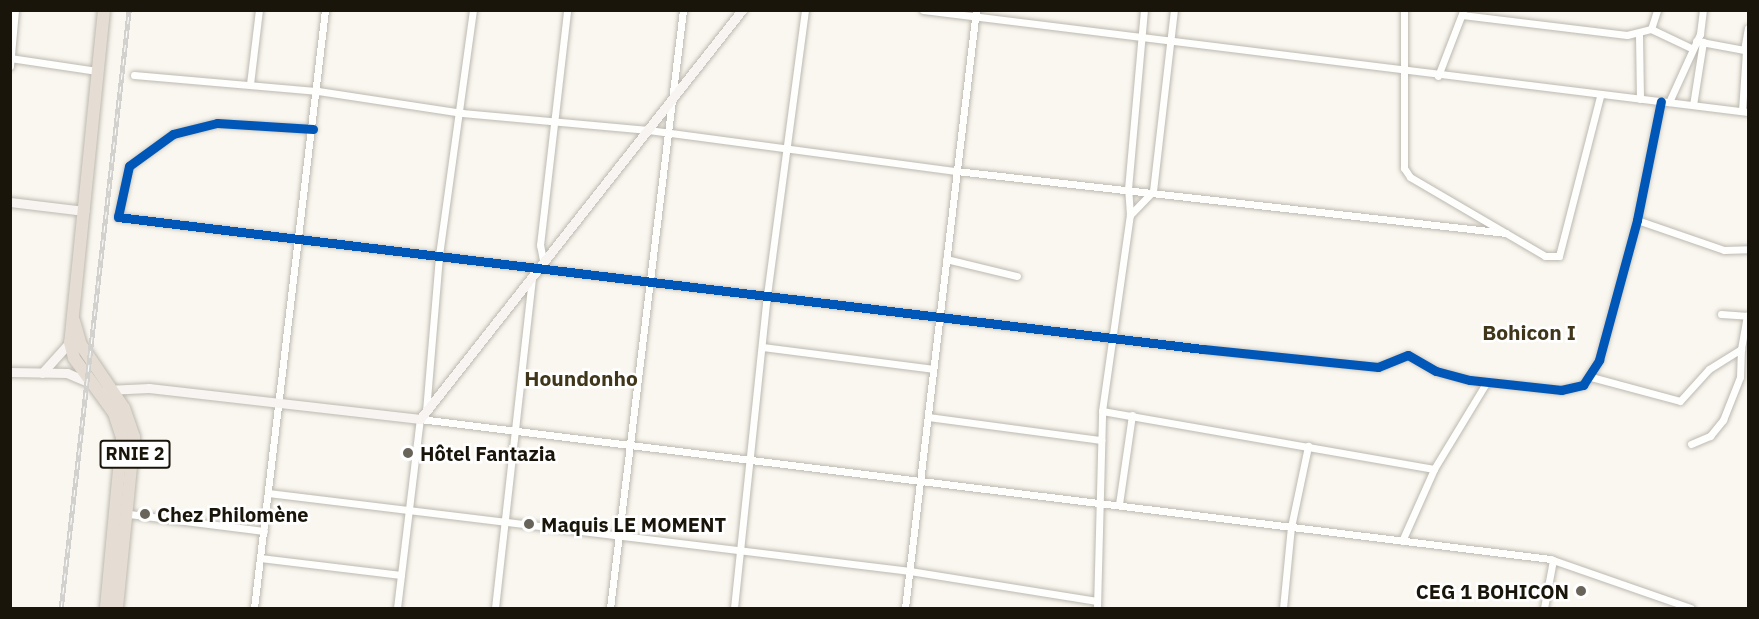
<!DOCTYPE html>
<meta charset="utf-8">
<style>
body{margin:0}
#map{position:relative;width:1759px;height:619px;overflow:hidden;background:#faf7f0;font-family:"IBM Plex Sans",sans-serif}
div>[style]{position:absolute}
.roads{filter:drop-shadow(0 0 2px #bcb9b0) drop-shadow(0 0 2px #bcb9b0)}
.street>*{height:7px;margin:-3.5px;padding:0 3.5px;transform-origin:3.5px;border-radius:3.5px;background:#fefefd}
.secondary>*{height:9px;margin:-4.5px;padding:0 4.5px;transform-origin:4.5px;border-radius:4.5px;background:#f7f4f1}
.highway>*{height:12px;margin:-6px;padding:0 6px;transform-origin:6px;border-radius:6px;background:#e5ddd3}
.rail>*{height:4.5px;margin-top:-2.25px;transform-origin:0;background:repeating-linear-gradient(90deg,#fff 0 7px,#d2d1ce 0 14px);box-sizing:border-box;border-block:2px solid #d2d1ce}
.cycleway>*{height:9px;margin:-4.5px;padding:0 4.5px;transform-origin:4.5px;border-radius:4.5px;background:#0057b8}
.dots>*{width:16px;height:16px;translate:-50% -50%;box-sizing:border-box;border:3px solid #fff;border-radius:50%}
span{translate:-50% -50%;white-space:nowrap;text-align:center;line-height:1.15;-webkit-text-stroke:5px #fff;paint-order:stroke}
.shield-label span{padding:2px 4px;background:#fff;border:2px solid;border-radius:4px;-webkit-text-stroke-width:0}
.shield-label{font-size:18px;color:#1a150a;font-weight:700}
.poi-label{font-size:20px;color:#1a150a;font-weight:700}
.left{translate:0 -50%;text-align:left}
.right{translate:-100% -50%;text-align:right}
.neighbourhood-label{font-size:21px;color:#40361a;font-weight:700}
.frame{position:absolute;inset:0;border:12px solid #1a150a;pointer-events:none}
</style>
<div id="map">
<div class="roads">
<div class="street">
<i style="left:923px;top:10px;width:831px;rotate:7.05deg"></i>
<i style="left:1404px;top:10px;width:158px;rotate:90deg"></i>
<i style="left:1404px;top:168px;width:11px;rotate:56deg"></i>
<i style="left:1410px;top:177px;width:156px;rotate:30.3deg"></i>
<i style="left:1545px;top:256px;width:14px"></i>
<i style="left:1559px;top:256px;width:165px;rotate:-75.6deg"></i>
<i style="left:1462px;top:15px;width:166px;rotate:6.9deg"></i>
<i style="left:1627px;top:35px;width:25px;rotate:-14deg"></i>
<i style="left:1651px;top:29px;width:20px;rotate:-72deg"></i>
<i style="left:1651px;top:29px;width:44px;rotate:25.4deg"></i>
<i style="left:1639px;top:35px;width:64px;rotate:89.1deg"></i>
<i style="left:1696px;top:41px;width:49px;rotate:10.6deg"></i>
<i style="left:1744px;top:50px;width:22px;rotate:-80deg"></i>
<i style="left:10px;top:58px;width:88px;rotate:8.5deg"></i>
<i style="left:10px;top:66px;width:56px;rotate:-84.9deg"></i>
<i style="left:134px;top:75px;width:185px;rotate:5deg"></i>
<i style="left:318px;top:91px;width:146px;rotate:8.7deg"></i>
<i style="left:462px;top:113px;width:187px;rotate:5.2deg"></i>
<i style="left:648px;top:130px;width:311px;rotate:7.6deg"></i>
<i style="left:956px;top:171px;width:553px;rotate:6.43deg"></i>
<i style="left:1438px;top:76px;width:70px;rotate:-69deg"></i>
<i style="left:250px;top:84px;width:75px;rotate:-83.1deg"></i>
<i style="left:1669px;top:102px;width:75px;rotate:-65.5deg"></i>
<i style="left:1700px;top:34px;width:24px;rotate:-83deg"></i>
<i style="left:1693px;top:105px;width:64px;rotate:-81deg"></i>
<i style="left:1742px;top:111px;width:60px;rotate:-86.2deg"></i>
<i style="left:313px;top:129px;width:96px;rotate:-176.4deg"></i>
<i style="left:217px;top:123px;width:45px;rotate:166deg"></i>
<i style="left:173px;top:134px;width:54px;rotate:144deg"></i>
<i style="left:129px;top:166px;width:52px;rotate:102.2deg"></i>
<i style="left:118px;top:217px;width:1093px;rotate:6.94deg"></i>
<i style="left:1203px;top:349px;width:176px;rotate:5.9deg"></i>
<i style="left:1378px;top:367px;width:32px;rotate:-22deg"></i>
<i style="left:1408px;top:355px;width:32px;rotate:30deg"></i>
<i style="left:1436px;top:371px;width:35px;rotate:15deg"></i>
<i style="left:1470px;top:380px;width:92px;rotate:6.3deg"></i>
<i style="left:1561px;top:390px;width:23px;rotate:-13deg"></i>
<i style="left:1583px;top:385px;width:30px;rotate:-57deg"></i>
<i style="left:1599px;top:360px;width:145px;rotate:-74.8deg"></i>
<i style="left:1637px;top:220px;width:121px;rotate:-78.6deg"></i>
<i style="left:1130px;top:215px;width:33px;rotate:-46deg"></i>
<i style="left:1153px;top:191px;width:182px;rotate:-83.4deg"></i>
<i style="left:1637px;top:220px;width:92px;rotate:19deg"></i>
<i style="left:1724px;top:250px;width:24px;rotate:-2deg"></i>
<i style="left:946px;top:259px;width:73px;rotate:13.5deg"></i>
<i style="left:543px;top:260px;width:15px;rotate:-101deg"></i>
<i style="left:540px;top:245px;width:237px;rotate:-83.4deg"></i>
<i style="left:1721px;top:314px;width:27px;rotate:4deg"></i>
<i style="left:762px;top:347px;width:172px;rotate:7.3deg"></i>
<i style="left:1591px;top:377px;width:92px;rotate:15.1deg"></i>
<i style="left:1680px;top:401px;width:43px;rotate:-47.8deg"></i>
<i style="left:1709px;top:369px;width:38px;rotate:-32deg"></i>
<i style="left:1741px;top:349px;width:34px;rotate:-80deg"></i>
<i style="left:426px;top:411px;width:157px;rotate:-85.2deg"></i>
<i style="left:439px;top:255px;width:247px;rotate:-82.1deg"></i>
<i style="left:1102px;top:411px;width:337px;rotate:9.9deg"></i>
<i style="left:928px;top:417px;width:175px;rotate:7.6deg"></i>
<i style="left:1691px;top:444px;width:21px;rotate:-23deg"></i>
<i style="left:1710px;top:436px;width:21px;rotate:-51deg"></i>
<i style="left:1723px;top:420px;width:46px;rotate:-68.4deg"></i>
<i style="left:1740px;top:377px;width:28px;rotate:-88deg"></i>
<i style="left:268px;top:493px;width:647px;rotate:6.93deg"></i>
<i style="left:910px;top:571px;width:189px;rotate:9.1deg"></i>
<i style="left:1119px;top:504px;width:90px;rotate:-81.7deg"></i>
<i style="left:129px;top:514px;width:136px;rotate:7.2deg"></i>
<i style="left:1402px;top:541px;width:79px;rotate:-66deg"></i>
<i style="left:1434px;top:469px;width:100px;rotate:-58.8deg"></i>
<i style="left:260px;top:558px;width:142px;rotate:6.9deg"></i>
<i style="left:254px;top:608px;width:602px;rotate:-83.23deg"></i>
<i style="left:397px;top:608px;width:190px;rotate:-83.1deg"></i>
<i style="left:420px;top:419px;width:1139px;rotate:7.06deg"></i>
<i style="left:1550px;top:559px;width:149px;rotate:19.2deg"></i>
<i style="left:495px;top:608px;width:333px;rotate:-83.6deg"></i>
<i style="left:610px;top:608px;width:602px;rotate:-83.04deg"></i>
<i style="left:734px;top:608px;width:315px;rotate:-84deg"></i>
<i style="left:767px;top:295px;width:288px;rotate:-82.4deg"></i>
<i style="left:905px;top:608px;width:602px;rotate:-83.23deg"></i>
<i style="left:1097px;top:608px;width:197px;rotate:-88.5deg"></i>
<i style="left:1102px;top:411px;width:198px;rotate:-81.9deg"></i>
<i style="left:1130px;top:215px;width:26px;rotate:-94deg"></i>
<i style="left:1128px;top:189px;width:180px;rotate:-84.9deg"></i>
<i style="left:1283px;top:608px;width:81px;rotate:-84.4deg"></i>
<i style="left:1291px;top:527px;width:83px;rotate:-78.1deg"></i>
<i style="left:1544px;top:608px;width:49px;rotate:-79.4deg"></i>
</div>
<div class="secondary">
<i style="left:10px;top:202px;width:75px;rotate:6.9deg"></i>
<i style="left:10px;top:372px;width:57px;rotate:1deg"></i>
<i style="left:67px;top:373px;width:25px;rotate:23deg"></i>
<i style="left:42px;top:373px;width:42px;rotate:-47.9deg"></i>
<i style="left:106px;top:390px;width:43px;rotate:-2.7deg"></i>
<i style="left:149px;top:388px;width:273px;rotate:6.5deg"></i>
<i style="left:420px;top:419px;width:521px;rotate:-51.79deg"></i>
</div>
<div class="highway">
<i style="left:104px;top:10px;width:334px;rotate:95.8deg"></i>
<i style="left:70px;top:342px;width:16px;rotate:76deg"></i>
<i style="left:74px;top:358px;width:68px;rotate:54deg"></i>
<i style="left:114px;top:413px;width:26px;rotate:72deg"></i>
<i style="left:122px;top:438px;width:171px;rotate:95.4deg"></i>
<i style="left:74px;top:321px;width:25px;rotate:74deg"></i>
<i style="left:81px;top:345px;width:76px;rotate:55.7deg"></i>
<i style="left:124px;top:408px;width:31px;rotate:71deg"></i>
<i style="left:134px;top:437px;width:172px;rotate:95.7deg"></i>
</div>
</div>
<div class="rail">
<i style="left:61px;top:608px;width:602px;rotate:-83.51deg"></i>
</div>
<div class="cycleway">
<i style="left:313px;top:129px;width:96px;rotate:-176.4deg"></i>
<i style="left:217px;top:123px;width:45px;rotate:166deg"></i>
<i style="left:173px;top:134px;width:54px;rotate:144deg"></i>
<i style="left:129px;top:166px;width:52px;rotate:102.2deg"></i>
<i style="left:118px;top:217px;width:1093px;rotate:6.94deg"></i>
<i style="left:1203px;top:349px;width:176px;rotate:5.9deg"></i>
<i style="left:1378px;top:367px;width:32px;rotate:-22deg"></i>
<i style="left:1408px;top:355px;width:32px;rotate:30deg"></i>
<i style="left:1436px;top:371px;width:35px;rotate:15deg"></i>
<i style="left:1470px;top:380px;width:92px;rotate:6.3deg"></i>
<i style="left:1561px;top:390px;width:23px;rotate:-13deg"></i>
<i style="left:1583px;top:385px;width:30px;rotate:-57deg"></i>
<i style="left:1599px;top:360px;width:145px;rotate:-74.8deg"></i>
<i style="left:1637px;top:220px;width:121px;rotate:-78.6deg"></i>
</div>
<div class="dots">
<i style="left:408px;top:453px;background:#68645a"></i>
<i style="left:145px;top:514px;background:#68645a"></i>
<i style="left:529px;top:524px;background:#68645a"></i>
<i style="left:1581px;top:591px;background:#68645a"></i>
</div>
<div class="shield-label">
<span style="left:135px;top:454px">RNIE 2</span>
</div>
<div class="poi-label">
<span class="left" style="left:420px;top:453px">Hôtel Fantazia</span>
<span class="left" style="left:157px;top:514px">Chez Philomène</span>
<span class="left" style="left:541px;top:524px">Maquis LE MOMENT</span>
<span class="right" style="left:1569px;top:591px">CEG 1 BOHICON</span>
</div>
<div class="neighbourhood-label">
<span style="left:1529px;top:332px">Bohicon I</span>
<span style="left:581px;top:378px">Houndonho</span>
</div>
<div class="frame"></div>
</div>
